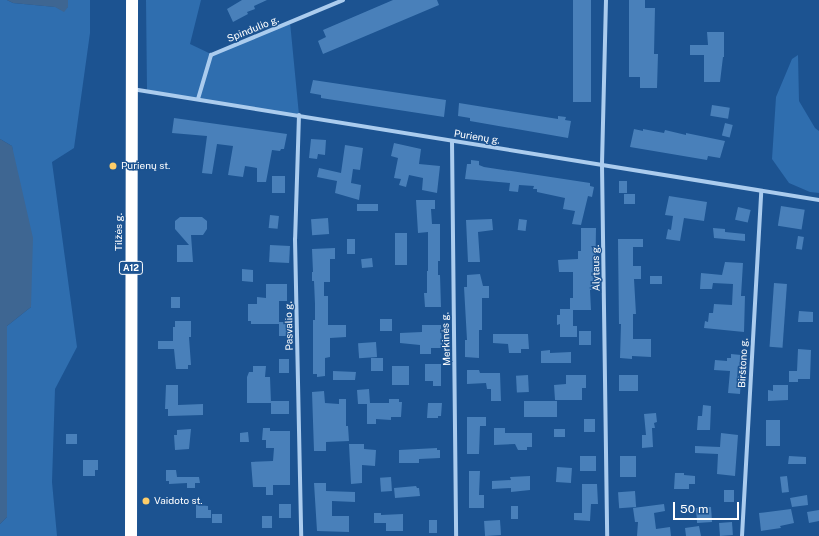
<!DOCTYPE html>
<meta charset="utf-8">
<style>
body{margin:0}
#map{position:relative;width:819px;height:536px;overflow:hidden;background:#1c5391;font-family:"Public Sans",sans-serif}
div>[style]{position:absolute}
.green>*{inset:0;background:#2f6eaf}
.water>*{inset:0;background:#3e6692}
.building>*{inset:0;background:#4980ba;transform-origin:0 0}
.street>*{height:4px;margin:-2px;padding:0 2px;transform-origin:2px;border-radius:2px;background:#abccee}
.highway>*{height:12px;margin:-6px;padding:0 6px;transform-origin:6px;border-radius:6px;background:#fff}
.dots>*{width:11px;height:11px;translate:-50% -50%;box-sizing:border-box;border:2px solid #1c5391;border-radius:50%}
span{translate:-50% -50%;white-space:nowrap;text-align:center;line-height:1.15;-webkit-text-stroke:3px #1c5391;paint-order:stroke}
.shield-label span{padding:1px 3px;background:#1c5391;border:1px solid;border-radius:3px;-webkit-text-stroke-width:0}
.shield-label{font-size:9px;color:#fff;font-weight:700}
.street-label{font-size:10px;color:#fff}
.poi-label{font-size:10px;color:#fff}
.left{translate:0 -50%;text-align:left}
.scale{position:absolute;left:673px;top:502px;width:66px;height:18px;box-sizing:border-box;border:2px solid #fff;border-top:0;padding-left:5px;font-size:12px;line-height:14px;white-space:nowrap;color:#fff;-webkit-text-stroke:3px #1c5391;paint-order:stroke}
</style>
<div id="map">
<div class="green">
<i style="clip-path:polygon(0 0,7px 0,13px 3px,56px 7px,61px 10px,68px 7px,68px 0,90px 0,90px 33px,74px 148px,52px 162px,77px 347px,55px 389px,52px 482px,57px 536px,0 536px,0 524px,7px 517px,7px 326px,31px 307px,12px 146px,0 139px)"></i>
<i style="clip-path:polygon(146px 0,201px 0,190px 44px,211px 54px,290px 22px,299px 115px,147px 90px)"></i>
<i style="clip-path:polygon(798px 55px,799px 101px,815px 128px,819px 131px,819px 193px,810px 192px,789px 183px,772px 159px,776px 97px,792px 59px)"></i>
</div>
<div class="water">
<i style="clip-path:polygon(7px 0,68px 0,68px 7px,64px 12px,55px 7px,13px 3px)"></i>
<i style="clip-path:polygon(0 139px,12px 146px,33px 238px,31px 307px,7px 326px,7px 517px,0 524px)"></i>
</div>
<div class="building">
<i style="clip-path:polygon(242px 0,267px 0,254px 6px,255px 9px,247px 12px,248px 14px,233px 22px,227px 9px)"></i>
<i style="clip-path:polygon(393px 0,437px 0,439px 5px,323px 54px,318px 41px,326px 37px,323px 30px)"></i>
<i style="left:573px;top:0;width:18px;height:102px"></i>
<i style="clip-path:polygon(629px 0,645px 0,645px 8px,655px 8px,654px 54px,658px 54px,657px 88px,640px 88px,640px 77px,629px 77px)"></i>
<i style="clip-path:polygon(707px 32px,724px 32px,724px 57px,723px 57px,720px 82px,704px 82px,704px 55px,690px 55px,690px 45px,708px 45px)"></i>
<i style="clip-path:polygon(313px 80px,446px 100px,444px 117px,321px 98px,321px 95px,310px 93px)"></i>
<i style="clip-path:polygon(459px 103px,558px 119px,558px 116px,566px 117px,565px 120px,571px 121px,568px 138px,470px 121px,470px 118px,458px 116px)"></i>
<i style="left:712px;top:105px;width:18px;height:11px;rotate:9deg"></i>
<i style="clip-path:polygon(174px 118px,287px 134px,284px 149px,281px 149px,280px 151px,272px 150px,266px 182px,257px 182px,257px 168px,245px 166px,243px 177px,228px 175px,233px 146px,217px 144px,212px 174px,202px 173px,207px 136px,172px 133px)"></i>
<i style="left:725px;top:123px;width:8px;height:13px;rotate:14deg"></i>
<i style="clip-path:polygon(634px 129px,643px 131px,643px 129px,664px 133px,665px 130px,686px 135px,686px 133px,725px 141px,720px 158px,708px 156px,707px 160px,630px 147px)"></i>
<i style="clip-path:polygon(311px 139px,326px 140px,325px 155px,318px 154px,317px 159px,309px 158px)"></i>
<i style="clip-path:polygon(394px 143px,421px 149px,419px 164px,440px 166px,437px 193px,422px 190px,423px 178px,409px 175px,406px 187px,399px 185px,401px 179px,394px 178px,398px 158px,391px 156px)"></i>
<i style="clip-path:polygon(345px 145px,363px 148px,360px 170px,353px 169px,351px 183px,361px 185px,359px 200px,335px 193px,337px 181px,317px 177px,319px 168px,341px 173px)"></i>
<i style="clip-path:polygon(471px 160px,479px 161px,479px 165px,484px 167px,590px 183px,590px 186px,594px 187px,592px 197px,588px 196px,581px 225px,572px 224px,575px 211px,563px 209px,565px 198px,537px 192px,537px 189px,533px 189px,534px 186px,519px 185px,518px 192px,509px 191px,510px 183px,465px 179px,467px 164px,471px 164px)"></i>
<i style="left:272px;top:176px;width:13px;height:17px"></i>
<i style="left:619px;top:181px;width:8px;height:12px"></i>
<i style="left:624px;top:194px;width:11px;height:10px"></i>
<i style="clip-path:polygon(669px 196px,707px 202px,704px 221px,684px 218px,680px 241px,666px 239px,668px 229px,671px 230px,673px 216px,665px 215px)"></i>
<i style="clip-path:polygon(416px 200px,435px 200px,435px 209px,431px 209px,432px 224px,440px 224px,440px 261px,438px 261px,438px 275px,440px 275px,441px 307px,425px 307px,424px 293px,427px 293px,427px 271px,428px 271px,428px 232px,418px 233px)"></i>
<i style="left:357px;top:204px;width:21px;height:7px"></i>
<i style="left:781px;top:206px;width:24px;height:20px;rotate:9deg"></i>
<i style="left:738px;top:207px;width:13px;height:13px;rotate:13deg"></i>
<i style="left:270px;top:215px;width:9px;height:13px;rotate:6deg"></i>
<i style="clip-path:polygon(180px 217px,202px 217px,207px 221px,207px 229px,203px 235px,191px 235px,193px 262px,177px 262px,177px 245px,189px 245px,175px 229px,175px 221px)"></i>
<i style="left:328px;top:218px;width:16px;height:17px;rotate:86deg"></i>
<i style="clip-path:polygon(492px 219px,493px 230px,478px 232px,480px 262px,468px 262px,466px 220px)"></i>
<i style="left:519px;top:219px;width:8px;height:11px;rotate:7deg"></i>
<i style="clip-path:polygon(581px 228px,596px 228px,595px 290px,590px 290px,591px 310px,573px 310px,573px 326px,577px 326px,577px 337px,560px 337px,560px 324px,557px 325px,557px 315px,560px 315px,560px 309px,570px 309px,570px 298px,573px 298px,573px 272px,559px 272px,558px 260px,578px 259px,578px 251px,581px 251px)"></i>
<i style="clip-path:polygon(713px 228px,725px 229px,725px 232px,745px 234px,745px 241px,714px 238px)"></i>
<i style="left:395px;top:233px;width:12px;height:32px"></i>
<i style="left:798px;top:236px;width:6px;height:13px;rotate:9deg"></i>
<i style="left:347px;top:239px;width:8px;height:15px"></i>
<i style="clip-path:polygon(618px 239px,643px 239px,643px 247px,633px 247px,633px 266px,641px 266px,641px 279px,634px 279px,636px 314px,633px 314px,633px 339px,651px 339px,651px 357px,632px 356px,632px 359px,620px 358px,621px 324px,619px 324px)"></i>
<i style="left:270px;top:245px;width:20px;height:17px;rotate:3deg"></i>
<i style="clip-path:polygon(335px 248px,335px 259px,330px 259px,330px 282px,324px 282px,324px 296px,328px 296px,328px 325px,346px 325px,346px 337px,330px 338px,330px 357px,325px 358px,325px 376px,317px 377px,317px 374px,313px 374px,313px 320px,315px 320px,315px 304px,314px 281px,312px 281px,312px 272px,313px 272px,312px 249px)"></i>
<i style="left:372px;top:258px;width:9px;height:11px;rotate:84deg"></i>
<i style="clip-path:polygon(725px 262px,743px 263px,741px 296px,745px 296px,744px 332px,704px 328px,705px 321px,708px 322px,709px 313px,713px 313px,714px 304px,732px 305px,733px 284px,713px 283px,712px 289px,700px 289px,701px 273px,722px 275px)"></i>
<i style="clip-path:polygon(242px 269px,253px 270px,253px 282px,242px 281px)"></i>
<i style="clip-path:polygon(480px 274px,483px 286px,489px 286px,489px 298px,482px 298px,482px 330px,479px 330px,479px 358px,465px 357px,465px 340px,467px 340px,464px 287px,467px 287px,467px 275px)"></i>
<i style="left:650px;top:276px;width:12px;height:8px"></i>
<i style="left:774px;top:283px;width:13px;height:64px;rotate:4deg"></i>
<i style="clip-path:polygon(266px 284px,287px 284px,287px 301px,279px 301px,279px 324px,251px 324px,251px 321px,248px 321px,248px 304px,257px 304px,257px 297px,266px 298px)"></i>
<i style="left:171px;top:297px;width:9px;height:11px"></i>
<i style="clip-path:polygon(799px 311px,813px 312px,813px 322px,798px 322px)"></i>
<i style="left:380px;top:319px;width:12px;height:12px"></i>
<i style="clip-path:polygon(175px 321px,191px 321px,191px 337px,189px 337px,191px 365px,188px 365px,188px 369px,176px 369px,174px 349px,158px 349px,158px 341px,173px 341px,173px 327px,175px 327px)"></i>
<i style="left:279px;top:322px;width:9px;height:14px"></i>
<i style="clip-path:polygon(422px 325px,441px 325px,442px 348px,431px 348px,431px 354px,420px 354px,420px 345px,400px 343px,400px 333px,422px 332px)"></i>
<i style="left:591px;top:331px;width:14px;height:12px;rotate:90deg"></i>
<i style="clip-path:polygon(493px 334px,528px 334px,529px 349px,521px 349px,521px 353px,509px 353px,508px 344px,493px 343px)"></i>
<i style="left:376px;top:342px;width:15px;height:18px;rotate:86deg"></i>
<i style="clip-path:polygon(798px 349px,811px 350px,810px 379px,798px 379px,798px 382px,789px 382px,789px 371px,797px 371px)"></i>
<i style="clip-path:polygon(550px 350px,550px 353px,571px 352px,571px 363px,541px 363px,541px 351px)"></i>
<i style="clip-path:polygon(731px 354px,741px 355px,739px 379px,741px 379px,740px 394px,728px 393px,730px 371px,714px 370px,715px 360px,727px 361px,727px 358px,731px 358px)"></i>
<i style="left:371px;top:358px;width:12px;height:13px"></i>
<i style="left:279px;top:359px;width:10px;height:14px"></i>
<i style="clip-path:polygon(425px 364px,441px 364px,441px 386px,433px 386px,433px 381px,425px 381px)"></i>
<i style="clip-path:polygon(253px 366px,266px 366px,265px 377px,270px 377px,271px 403px,247px 403px,247px 377px,249px 372px,253px 372px)"></i>
<i style="left:392px;top:366px;width:17px;height:19px"></i>
<i style="clip-path:polygon(467px 370px,479px 370px,480px 373px,500px 373px,501px 401px,491px 401px,491px 389px,487px 389px,486px 383px,467px 384px)"></i>
<i style="clip-path:polygon(333px 371px,356px 372px,355px 380px,333px 380px)"></i>
<i style="left:528px;top:375px;width:17px;height:12px;rotate:87deg"></i>
<i style="clip-path:polygon(566px 375px,586px 375px,586px 388px,582px 388px,582px 400px,555px 400px,554px 385px,566px 384px)"></i>
<i style="left:619px;top:375px;width:19px;height:16px"></i>
<i style="clip-path:polygon(166px 385px,178px 385px,178px 405px,203px 404px,203px 415px,168px 416px,168px 409px,165px 409px)"></i>
<i style="clip-path:polygon(773px 385px,788px 385px,788px 400px,768px 401px,768px 390px,773px 391px)"></i>
<i style="clip-path:polygon(369px 389px,370px 403px,389px 403px,389px 399px,399px 399px,399px 402px,402px 402px,401px 417px,391px 417px,391px 420px,376px 419px,376px 424px,367px 424px,367px 404px,358px 404px,357px 390px)"></i>
<i style="clip-path:polygon(324px 391px,325px 403px,339px 404px,339px 399px,346px 399px,346px 426px,348px 426px,349px 441px,326px 442px,326px 451px,314px 451px,312px 392px)"></i>
<i style="left:271px;top:401px;width:18px;height:13px"></i>
<i style="left:557px;top:401px;width:16px;height:33px;rotate:90deg"></i>
<i style="clip-path:polygon(428px 403px,442px 403px,441px 416px,438px 416px,438px 418px,427px 418px)"></i>
<i style="clip-path:polygon(703px 405px,711px 406px,710px 430px,697px 430px,698px 416px,702px 416px)"></i>
<i style="clip-path:polygon(656px 413px,657px 422px,654px 423px,655px 428px,652px 428px,653px 447px,642px 448px,642px 435px,646px 435px,644px 414px)"></i>
<i style="clip-path:polygon(467px 417px,486px 417px,486px 426px,480px 426px,479px 454px,467px 454px)"></i>
<i style="left:584px;top:419px;width:11px;height:13px"></i>
<i style="left:766px;top:420px;width:14px;height:26px"></i>
<i style="clip-path:polygon(263px 428px,270px 428px,270px 431px,290px 431px,290px 485px,273px 485px,273px 495px,266px 495px,266px 487px,253px 487px,251px 462px,273px 461px,274px 448px,266px 448px,266px 440px,262px 440px)"></i>
<i style="clip-path:polygon(494px 428px,505px 428px,505px 433px,532px 433px,532px 447px,527px 447px,527px 450px,518px 450px,515px 444px,494px 445px)"></i>
<i style="clip-path:polygon(191px 429px,189px 449px,175px 450px,174px 435px,177px 435px,177px 430px)"></i>
<i style="left:554px;top:429px;width:11px;height:8px"></i>
<i style="clip-path:polygon(248px 432px,249px 442px,240px 442px,240px 433px)"></i>
<i style="clip-path:polygon(721px 433px,738px 435px,735px 476px,717px 474px,718px 454px,695px 453px,695px 446px,720px 447px)"></i>
<i style="left:66px;top:434px;width:11px;height:10px"></i>
<i style="clip-path:polygon(349px 444px,364px 444px,364px 449px,376px 450px,375px 466px,362px 465px,362px 483px,351px 484px)"></i>
<i style="clip-path:polygon(437px 448px,437px 450px,440px 450px,440px 458px,419px 459px,419px 463px,399px 463px,399px 450px)"></i>
<i style="left:580px;top:456px;width:16px;height:15px"></i>
<i style="left:620px;top:456px;width:16px;height:21px"></i>
<i style="clip-path:polygon(789px 456px,806px 457px,806px 464px,788px 464px)"></i>
<i style="clip-path:polygon(83px 460px,98px 460px,98px 470px,95px 470px,95px 476px,83px 476px)"></i>
<i style="left:557px;top:467px;width:15px;height:15px;rotate:4deg"></i>
<i style="clip-path:polygon(166px 470px,176px 470px,177px 477px,199px 477px,200px 483px,195px 483px,195px 488px,187px 488px,187px 483px,169px 484px,169px 481px,166px 481px)"></i>
<i style="clip-path:polygon(469px 471px,480px 471px,479px 495px,484px 495px,484px 508px,469px 508px)"></i>
<i style="clip-path:polygon(675px 473px,684px 473px,684px 475px,695px 476px,695px 484px,689px 484px,689px 489px,674px 489px)"></i>
<i style="clip-path:polygon(530px 476px,530px 490px,511px 492px,511px 488px,492px 489px,492px 481px,511px 480px,510px 477px)"></i>
<i style="left:787px;top:476px;width:16px;height:7px;rotate:83deg"></i>
<i style="left:391px;top:477px;width:14px;height:11px;rotate:86deg"></i>
<i style="clip-path:polygon(314px 483px,326px 483px,326px 491px,355px 492px,355px 502px,332px 501px,332px 516px,349px 516px,349px 532px,317px 531px)"></i>
<i style="clip-path:polygon(582px 484px,597px 484px,598px 504px,591px 504px,590px 521px,574px 520px,574px 513px,582px 513px)"></i>
<i style="clip-path:polygon(416px 486px,417px 488px,419px 488px,420px 496px,395px 498px,394px 488px)"></i>
<i style="left:724px;top:490px;width:10px;height:12px"></i>
<i style="left:635px;top:491px;width:16px;height:17px;rotate:86deg"></i>
<i style="clip-path:polygon(807px 495px,808px 505px,792px 507px,790px 498px)"></i>
<i style="left:279px;top:504px;width:12px;height:14px"></i>
<i style="clip-path:polygon(664px 504px,665px 511px,654px 513px,656px 529px,670px 527px,671px 536px,637px 536px,638px 522px,635px 522px,633px 508px)"></i>
<i style="clip-path:polygon(196px 505px,208px 506px,208px 510px,211px 510px,211px 518px,196px 518px)"></i>
<i style="left:511px;top:506px;width:7px;height:13px"></i>
<i style="left:711px;top:507px;width:15px;height:15px;rotate:86deg"></i>
<i style="clip-path:polygon(791px 509px,794px 523px,780px 526px,781px 528px,761px 531px,759px 513px)"></i>
<i style="clip-path:polygon(819px 510px,819px 521px,809px 523px,807px 512px)"></i>
<i style="clip-path:polygon(374px 513px,381px 513px,381px 515px,403px 514px,403px 531px,386px 531px,386px 523px,374px 523px)"></i>
<i style="left:212px;top:514px;width:10px;height:9px"></i>
<i style="left:262px;top:516px;width:10px;height:12px"></i>
<i style="left:429px;top:520px;width:8px;height:13px"></i>
<i style="left:500px;top:520px;width:15px;height:16px;rotate:86deg"></i>
<i style="left:732px;top:522px;width:13px;height:13px;rotate:86deg"></i>
<i style="clip-path:polygon(699px 526px,701px 536px,686px 536px,685px 528px)"></i>
</div>
<div class="street">
<i style="left:606px;top:0;width:165px;rotate:91.4deg"></i>
<i style="left:602px;top:165px;width:371px;rotate:89.2deg"></i>
<i style="left:132px;top:89px;width:696px;rotate:9.18deg"></i>
<i style="left:198px;top:99px;width:46px;rotate:-73.5deg"></i>
<i style="left:211px;top:55px;width:143px;rotate:-22.6deg"></i>
<i style="left:299px;top:115px;width:124px;rotate:91.8deg"></i>
<i style="left:295px;top:239px;width:297px;rotate:88.8deg"></i>
<i style="left:452px;top:141px;width:395px;rotate:89.4deg"></i>
<i style="left:742px;top:536px;width:345px;rotate:-86.8deg"></i>
</div>
<div class="highway">
<i style="left:131px;top:536px;width:536px;rotate:-89.89deg"></i>
</div>
<div class="dots">
<i style="left:113px;top:166px;background:#fecd69"></i>
<i style="left:146px;top:501px;background:#fecd69"></i>
</div>
<div class="shield-label">
<span style="left:131px;top:268px">A12</span>
</div>
<div class="street-label">
<span style="left:253px;top:29px;rotate:-22deg">Spindulio g.</span>
<span style="left:477px;top:137px;rotate:9deg">Purienų g.</span>
<span style="left:119px;top:232px;rotate:-90deg">Tilžės g.</span>
<span style="left:596px;top:268px;rotate:-91deg">Alytaus g.</span>
<span style="left:289px;top:326px;rotate:-91deg">Pasvalio g.</span>
<span style="left:446px;top:339px;rotate:-92deg">Merkinės g.</span>
<span style="left:743px;top:363px;rotate:-87deg">Birštono g.</span>
</div>
<div class="poi-label">
<span class="left" style="left:121px;top:166px">Purienų st.</span>
<span class="left" style="left:154px;top:501px">Vaidoto st.</span>
</div>
<div class="scale">50 m</div>
</div>
